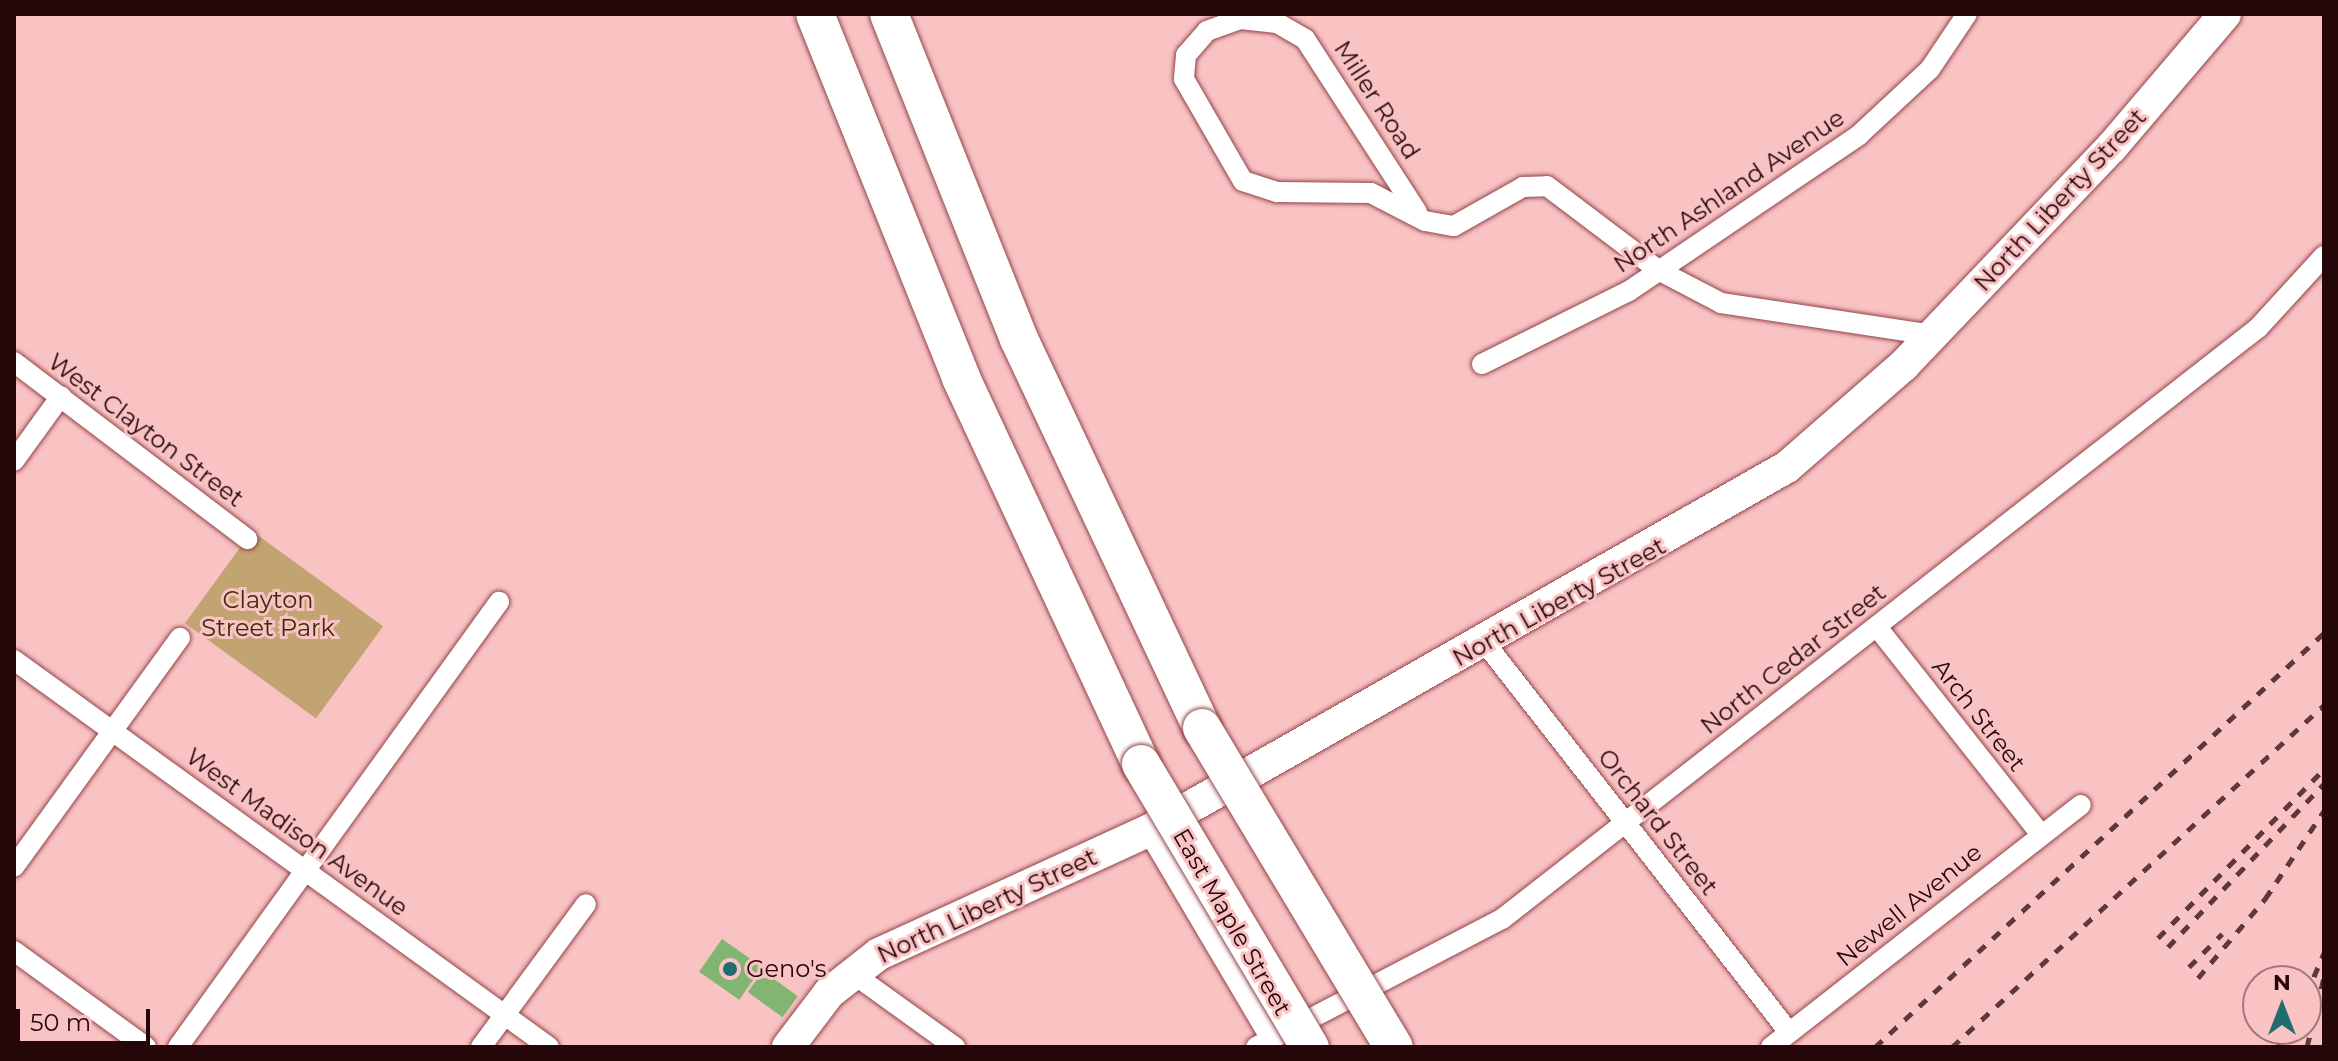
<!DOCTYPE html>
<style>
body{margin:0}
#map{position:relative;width:2338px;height:1061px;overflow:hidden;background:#f9c2c3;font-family:Montserrat,sans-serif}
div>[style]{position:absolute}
.green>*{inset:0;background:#c2a372;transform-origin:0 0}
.building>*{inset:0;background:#83b572;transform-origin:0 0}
.roads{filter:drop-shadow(0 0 2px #924449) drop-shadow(0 0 2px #924449)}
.street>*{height:20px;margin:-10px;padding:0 10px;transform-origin:10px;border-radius:10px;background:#fff}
.primary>*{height:32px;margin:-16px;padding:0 16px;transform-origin:16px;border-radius:16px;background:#fff}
.highway>*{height:38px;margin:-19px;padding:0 19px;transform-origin:19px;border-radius:19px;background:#fff}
.rail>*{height:5px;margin-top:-2.5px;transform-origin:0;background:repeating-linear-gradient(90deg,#5e383b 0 10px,transparent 0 20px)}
.bridges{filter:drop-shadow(0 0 2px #924449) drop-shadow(0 0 2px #924449)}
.highway-bridge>*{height:38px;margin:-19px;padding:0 19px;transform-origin:19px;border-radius:19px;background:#fff}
.dots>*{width:22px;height:22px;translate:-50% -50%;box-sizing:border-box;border:4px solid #f9c2c3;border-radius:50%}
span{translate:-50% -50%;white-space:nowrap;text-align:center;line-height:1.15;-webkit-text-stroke:6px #f9c2c3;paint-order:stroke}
.street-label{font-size:24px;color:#250609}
.park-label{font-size:24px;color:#3e2b09}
.poi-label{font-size:24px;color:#250609}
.left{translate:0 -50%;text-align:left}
.frame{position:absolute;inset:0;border:16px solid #250609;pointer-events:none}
.north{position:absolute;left:2242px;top:965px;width:80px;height:80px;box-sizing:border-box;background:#f9c2c3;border:2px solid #a47779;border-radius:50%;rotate:0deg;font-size:22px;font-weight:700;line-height:32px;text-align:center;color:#250609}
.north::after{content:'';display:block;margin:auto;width:28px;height:36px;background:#206c6e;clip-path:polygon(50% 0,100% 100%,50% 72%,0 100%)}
.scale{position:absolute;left:16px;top:1009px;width:134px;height:36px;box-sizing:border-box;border:4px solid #250609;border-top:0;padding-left:10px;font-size:24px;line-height:28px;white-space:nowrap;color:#250609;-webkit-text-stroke:6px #f9c2c3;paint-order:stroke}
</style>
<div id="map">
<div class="green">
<i style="left:252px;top:531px;width:162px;height:114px;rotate:36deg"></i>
</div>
<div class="building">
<i style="left:722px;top:939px;width:49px;height:40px;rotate:35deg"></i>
<i style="left:763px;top:971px;width:43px;height:26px;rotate:36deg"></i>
</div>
<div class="roads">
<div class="street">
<i style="left:1417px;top:212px;width:206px;rotate:-122.9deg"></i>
<i style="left:1305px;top:39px;width:32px;rotate:-150deg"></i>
<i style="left:1277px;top:23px;width:37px;rotate:-174deg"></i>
<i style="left:1240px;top:19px;width:35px;rotate:160deg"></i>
<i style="left:1207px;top:31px;width:32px;rotate:131deg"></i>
<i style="left:1186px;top:55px;width:24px;rotate:95deg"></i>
<i style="left:1184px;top:79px;width:118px;rotate:60deg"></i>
<i style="left:1243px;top:181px;width:36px;rotate:18deg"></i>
<i style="left:1277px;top:192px;width:94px;rotate:0.6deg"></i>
<i style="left:1371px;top:193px;width:61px;rotate:27.4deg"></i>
<i style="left:1425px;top:221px;width:29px;rotate:10deg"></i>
<i style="left:1454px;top:226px;width:79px;rotate:-29.5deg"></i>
<i style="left:1523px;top:187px;width:24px;rotate:-2deg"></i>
<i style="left:1547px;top:186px;width:139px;rotate:37.1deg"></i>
<i style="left:1658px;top:270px;width:71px;rotate:27.6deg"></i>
<i style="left:1721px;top:303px;width:214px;rotate:8.6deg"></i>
<i style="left:14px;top:362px;width:293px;rotate:37.2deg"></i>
<i style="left:1482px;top:364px;width:164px;rotate:-26.4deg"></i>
<i style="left:1629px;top:291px;width:278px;rotate:-34.1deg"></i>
<i style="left:1859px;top:135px;width:97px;rotate:-42.9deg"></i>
<i style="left:1930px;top:69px;width:66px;rotate:-56.1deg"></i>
<i style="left:14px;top:461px;width:80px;rotate:-54.1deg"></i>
<i style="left:1877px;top:627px;width:265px;rotate:51.7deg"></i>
<i style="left:1485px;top:643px;width:494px;rotate:52deg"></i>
<i style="left:14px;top:660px;width:660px;rotate:35.88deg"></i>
<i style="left:1148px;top:831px;width:242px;rotate:59.4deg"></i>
<i style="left:14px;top:867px;width:283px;rotate:-54.1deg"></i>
<i style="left:14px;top:951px;width:163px;rotate:36deg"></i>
<i style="left:852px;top:973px;width:127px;rotate:35.7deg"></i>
<i style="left:178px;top:1047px;width:549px;rotate:-54.2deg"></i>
<i style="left:481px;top:1047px;width:177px;rotate:-53.7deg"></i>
<i style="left:1256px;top:1047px;width:277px;rotate:-27.5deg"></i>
<i style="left:1502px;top:919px;width:960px;rotate:-38.02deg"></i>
<i style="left:2258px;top:328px;width:98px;rotate:-47.5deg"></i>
<i style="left:1771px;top:1047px;width:393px;rotate:-38deg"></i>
</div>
<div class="primary">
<i style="left:788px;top:1047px;width:68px;rotate:-52.8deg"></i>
<i style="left:829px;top:993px;width:63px;rotate:-38deg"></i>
<i style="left:879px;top:954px;width:296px;rotate:-24.6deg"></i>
<i style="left:1148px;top:831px;width:735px;rotate:-29.67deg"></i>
<i style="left:1787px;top:467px;width:155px;rotate:-41.1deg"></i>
<i style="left:1904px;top:365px;width:300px;rotate:-46.4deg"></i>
<i style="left:2111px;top:148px;width:176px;rotate:-49.6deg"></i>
</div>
<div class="highway">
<i style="left:815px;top:14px;width:392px;rotate:68.1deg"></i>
<i style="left:961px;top:378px;width:426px;rotate:65deg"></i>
<i style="left:889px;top:14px;width:350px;rotate:68.2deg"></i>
<i style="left:1019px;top:339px;width:430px;rotate:64.8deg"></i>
</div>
</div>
<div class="rail">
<i style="left:2158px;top:938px;width:237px;rotate:-45.5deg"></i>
<i style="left:2168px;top:947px;width:226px;rotate:-46.3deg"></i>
<i style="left:2189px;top:967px;width:47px;rotate:-45deg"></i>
<i style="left:2198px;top:978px;width:104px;rotate:-49.7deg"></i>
<i style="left:2265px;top:899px;width:106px;rotate:-56.2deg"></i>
<i style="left:2306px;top:995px;width:46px;rotate:-66.8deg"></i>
<i style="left:1875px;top:1047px;width:611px;rotate:-42.68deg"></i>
<i style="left:1952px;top:1047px;width:505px;rotate:-42.59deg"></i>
<i style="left:2278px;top:1047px;width:21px;rotate:-59deg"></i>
<i style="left:2307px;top:1047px;width:72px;rotate:-76.3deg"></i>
</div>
<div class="bridges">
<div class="highway-bridge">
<i style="left:1202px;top:728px;width:372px;rotate:59deg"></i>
<i style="left:1141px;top:764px;width:330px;rotate:59.2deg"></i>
</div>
</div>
<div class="dots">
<i style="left:730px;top:969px;background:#206c6e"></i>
</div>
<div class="street-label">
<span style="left:1377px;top:100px;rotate:57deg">Miller Road</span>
<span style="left:1729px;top:191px;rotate:-34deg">North Ashland Avenue</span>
<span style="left:2060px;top:200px;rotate:-47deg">North Liberty Street</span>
<span style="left:146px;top:430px;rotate:37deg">West Clayton Street</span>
<span style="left:1559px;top:602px;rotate:-29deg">North Liberty Street</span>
<span style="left:1793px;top:659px;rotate:-38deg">North Cedar Street</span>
<span style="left:1979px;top:715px;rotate:52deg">Arch Street</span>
<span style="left:1658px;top:822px;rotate:52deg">Orchard Street</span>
<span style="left:297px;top:832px;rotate:36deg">West Madison Avenue</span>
<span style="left:1909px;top:905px;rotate:-39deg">Newell Avenue</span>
<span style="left:987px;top:906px;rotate:-25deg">North Liberty Street</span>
<span style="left:1232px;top:922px;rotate:60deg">East Maple Street</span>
</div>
<div class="park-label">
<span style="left:268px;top:614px">Clayton<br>Street Park</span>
</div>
<div class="poi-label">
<span class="left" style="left:746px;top:969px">Geno's</span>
</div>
<div class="frame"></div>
<div class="north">N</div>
<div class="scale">50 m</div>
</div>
